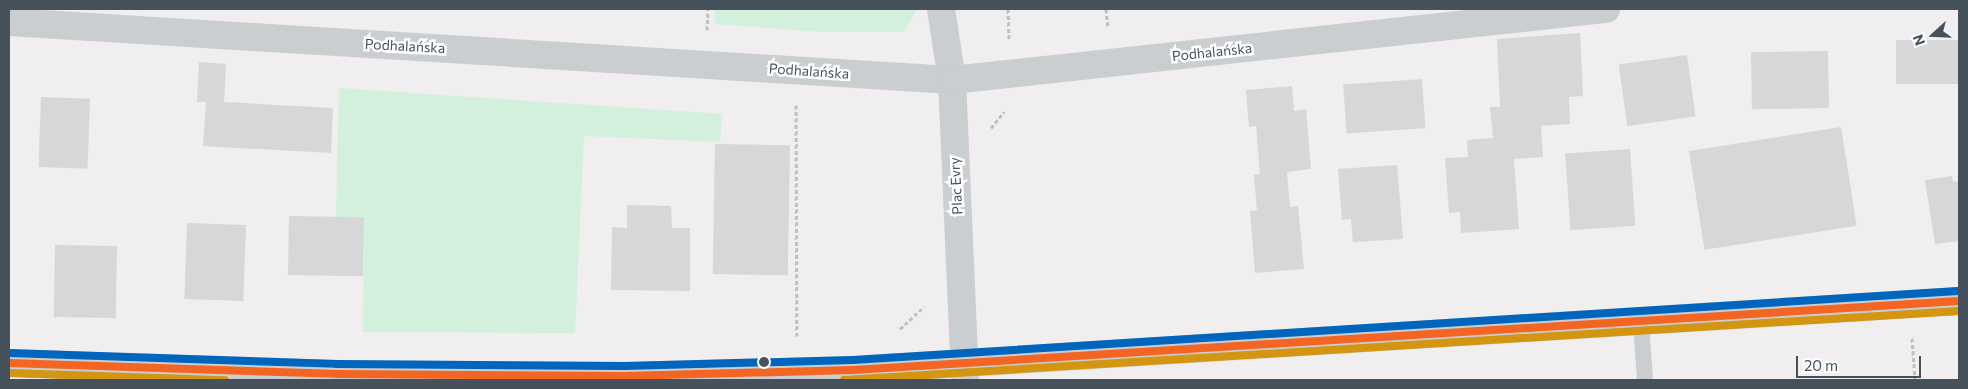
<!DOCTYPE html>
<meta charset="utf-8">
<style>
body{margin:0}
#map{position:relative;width:1968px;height:389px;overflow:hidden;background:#f0eeef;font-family:Commissioner,sans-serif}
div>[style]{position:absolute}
.green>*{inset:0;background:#d2f0dc}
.building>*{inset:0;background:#d7d6d9;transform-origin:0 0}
.path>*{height:3px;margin-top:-1.5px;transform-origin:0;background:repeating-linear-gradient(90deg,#b7c4c0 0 4px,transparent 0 6.5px)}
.lane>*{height:16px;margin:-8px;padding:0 8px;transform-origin:8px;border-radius:8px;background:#caced0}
.street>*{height:28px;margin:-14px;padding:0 14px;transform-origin:14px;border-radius:14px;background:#caced0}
.secondary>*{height:28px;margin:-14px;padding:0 14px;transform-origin:14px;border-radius:14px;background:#cbced1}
.bus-1>*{height:8px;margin:-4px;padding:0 4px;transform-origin:4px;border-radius:4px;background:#f26522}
.bus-2>*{height:8px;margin:-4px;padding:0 4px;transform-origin:4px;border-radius:4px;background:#d39512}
.bus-3>*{height:8px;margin:-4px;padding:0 4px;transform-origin:4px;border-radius:4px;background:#0065bd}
.dots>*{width:14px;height:14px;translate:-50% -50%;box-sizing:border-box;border:2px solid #fff;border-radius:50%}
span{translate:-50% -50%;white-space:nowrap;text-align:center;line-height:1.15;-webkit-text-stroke:5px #fff;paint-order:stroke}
.street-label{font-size:14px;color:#45525c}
.frame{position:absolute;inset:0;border:10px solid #45525c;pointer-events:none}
.north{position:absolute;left:1908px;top:10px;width:50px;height:50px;-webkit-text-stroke:4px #fff;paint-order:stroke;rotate:250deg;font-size:14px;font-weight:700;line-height:20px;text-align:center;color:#45525c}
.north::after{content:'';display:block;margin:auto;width:18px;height:22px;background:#45525c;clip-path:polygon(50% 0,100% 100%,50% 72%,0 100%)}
.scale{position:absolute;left:1796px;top:356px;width:125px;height:22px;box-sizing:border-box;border:2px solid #45525c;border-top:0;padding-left:6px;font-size:15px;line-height:18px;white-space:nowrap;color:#45525c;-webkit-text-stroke:4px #fff;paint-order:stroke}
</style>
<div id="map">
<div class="green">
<i style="clip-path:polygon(715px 9px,916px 9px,916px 11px,904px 32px,821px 32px,715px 24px)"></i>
<i style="clip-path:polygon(339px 88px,722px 114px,720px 142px,584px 136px,575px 333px,363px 332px,364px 217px,336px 217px)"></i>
</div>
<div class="building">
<i style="clip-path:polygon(1580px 33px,1583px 96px,1569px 97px,1570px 124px,1541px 126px,1543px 157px,1514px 159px,1519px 229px,1461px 233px,1460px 212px,1449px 213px,1445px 158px,1468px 157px,1467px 140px,1493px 138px,1490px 107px,1500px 107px,1497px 39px)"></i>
<i style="left:1959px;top:40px;width:44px;height:63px;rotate:90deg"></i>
<i style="left:1828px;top:51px;width:57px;height:77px;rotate:89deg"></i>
<i style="left:1687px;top:55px;width:62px;height:69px;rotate:82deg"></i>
<i style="clip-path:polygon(199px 62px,226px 64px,224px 102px,333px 108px,331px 153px,203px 146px,206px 102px,197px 102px)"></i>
<i style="left:1422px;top:79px;width:49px;height:79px;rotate:86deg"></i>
<i style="clip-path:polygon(1292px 86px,1294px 111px,1306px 109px,1311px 169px,1287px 172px,1290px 207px,1298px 206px,1304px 269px,1255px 273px,1250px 211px,1257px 210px,1254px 175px,1260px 174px,1256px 126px,1249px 127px,1246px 90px)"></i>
<i style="left:41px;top:97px;width:49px;height:70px;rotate:2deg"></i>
<i style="left:1841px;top:127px;width:100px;height:154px;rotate:81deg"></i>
<i style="left:715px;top:144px;width:75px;height:130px;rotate:1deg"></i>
<i style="left:1630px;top:149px;width:77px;height:65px;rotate:86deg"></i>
<i style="clip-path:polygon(1397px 165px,1403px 239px,1353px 242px,1351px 219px,1342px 220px,1338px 169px)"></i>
<i style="clip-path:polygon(1952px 176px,1953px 182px,1959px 181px,1959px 241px,1935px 244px,1925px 180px)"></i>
<i style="clip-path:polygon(627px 205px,671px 206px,672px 228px,690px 228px,690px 291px,611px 290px,612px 227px,627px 228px)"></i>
<i style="left:289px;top:216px;width:75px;height:59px;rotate:1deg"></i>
<i style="left:187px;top:223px;width:59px;height:76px;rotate:2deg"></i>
<i style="left:55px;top:245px;width:62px;height:72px;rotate:1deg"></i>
</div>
<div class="path">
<i style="left:1008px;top:9px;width:30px;rotate:88deg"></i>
<i style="left:1106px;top:9px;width:19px;rotate:84deg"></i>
<i style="left:707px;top:30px;width:21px;rotate:-87deg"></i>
<i style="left:796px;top:105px;width:231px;rotate:89.8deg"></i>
<i style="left:991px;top:128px;width:21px;rotate:-51deg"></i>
<i style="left:900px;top:329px;width:33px;rotate:-43deg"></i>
<i style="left:1912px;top:338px;width:42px;rotate:85.9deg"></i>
</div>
<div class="lane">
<i style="left:1641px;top:323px;width:57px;rotate:86deg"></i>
</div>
<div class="street">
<i style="left:941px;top:9px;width:72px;rotate:81.2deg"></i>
<i style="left:952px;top:80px;width:300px;rotate:87.5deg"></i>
<i style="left:9px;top:22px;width:945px;rotate:3.52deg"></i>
<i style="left:952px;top:80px;width:658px;rotate:-6.2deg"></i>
</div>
<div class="secondary">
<i style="left:9px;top:363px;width:328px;rotate:1.9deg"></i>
<i style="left:337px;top:374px;width:287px;rotate:0.4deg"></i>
<i style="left:624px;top:376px;width:229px;rotate:-1.5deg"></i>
<i style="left:853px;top:370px;width:1108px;rotate:-3.57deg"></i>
</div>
<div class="bus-1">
<i style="left:9px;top:363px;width:328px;rotate:1.9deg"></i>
<i style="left:337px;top:374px;width:287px;rotate:0.4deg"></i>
<i style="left:624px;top:376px;width:229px;rotate:-1.5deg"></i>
<i style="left:853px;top:370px;width:1108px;rotate:-3.57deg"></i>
</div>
<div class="bus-2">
<i style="left:9px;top:373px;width:216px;rotate:1.9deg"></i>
<i style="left:844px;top:380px;width:1117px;rotate:-3.54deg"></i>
</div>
<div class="bus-3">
<i style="left:9px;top:353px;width:328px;rotate:1.9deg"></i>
<i style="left:337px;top:364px;width:287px;rotate:0.4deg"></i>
<i style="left:624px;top:366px;width:229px;rotate:-1.5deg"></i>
<i style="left:853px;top:360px;width:1107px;rotate:-3.57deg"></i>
</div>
<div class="dots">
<i style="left:764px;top:362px;background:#45525c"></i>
</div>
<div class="street-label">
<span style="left:405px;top:46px;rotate:3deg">Podhalańska</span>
<span style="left:1212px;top:52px;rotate:-6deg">Podhalańska</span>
<span style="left:809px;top:71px;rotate:4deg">Podhalańska</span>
<span style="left:956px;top:186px;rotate:-93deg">Plac Evry</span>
</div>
<div class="frame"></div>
<div class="north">N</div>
<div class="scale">20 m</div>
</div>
